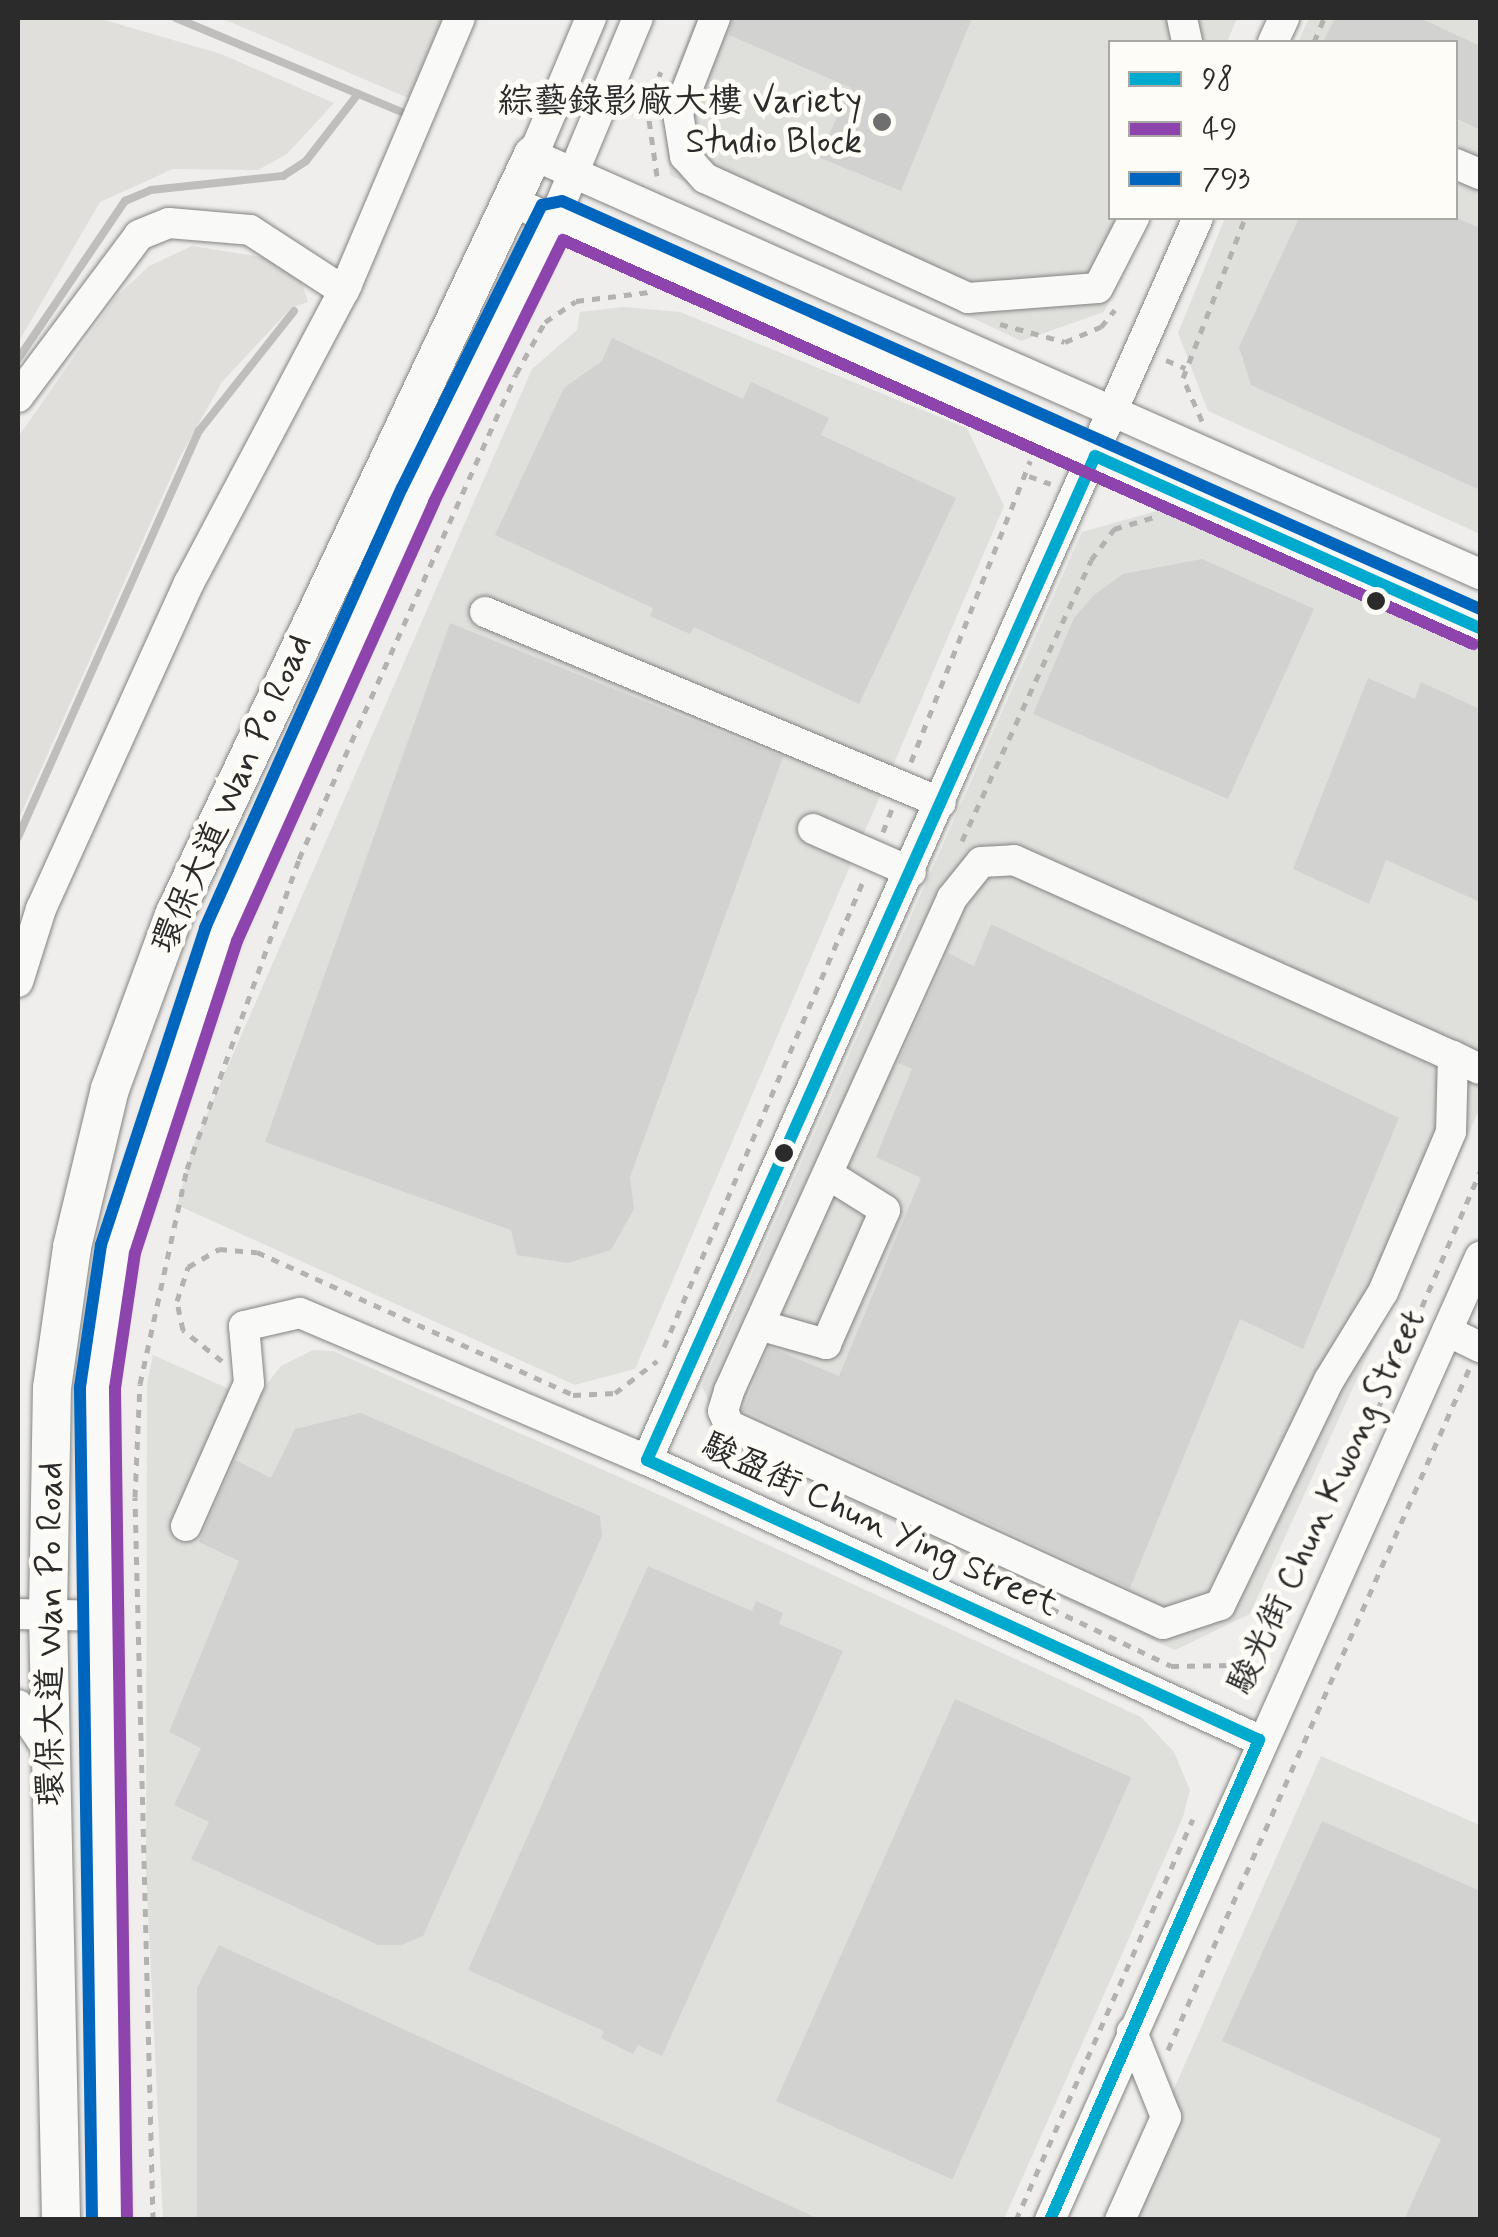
<!DOCTYPE html>
<meta charset="utf-8">
<style>
body{margin:0}
#map{position:relative;width:1498px;height:2237px;overflow:hidden;background:#efeeec;font-family:Mynerve,"LXGW WenKai TC",sans-serif}
div>[style]{position:absolute}
.built>*{inset:0;background:#dfdfdc}
.green>*{inset:0;background:#e0dfdc}
.stream>*{height:8px;margin:-4px;padding:0 4px;transform-origin:4px;border-radius:4px;background:#bfbebc}
.building>*{inset:0;background:#d2d2d0;transform-origin:0 0}
.path>*{height:5px;margin-top:-2.5px;transform-origin:0;background:repeating-linear-gradient(90deg,#b3b2b0 0 8px,transparent 0 16px)}
.roads{filter:drop-shadow(0 0 2px #838382) drop-shadow(0 0 2px #838382)}
.minor>*{height:30px;margin:-15px;padding:0 15px;transform-origin:15px;border-radius:15px;background:#f9f9f7}
.major>*{height:38px;margin:-19px;padding:0 19px;transform-origin:19px;border-radius:19px;background:#f9f9f7}
.bus-1>*{height:12px;margin:-6px;padding:0 6px;transform-origin:6px;border-radius:6px;background:#00a9ce}
.bus-2>*{height:12px;margin:-6px;padding:0 6px;transform-origin:6px;border-radius:6px;background:#8e44ad}
.bus-3>*{height:12px;margin:-6px;padding:0 6px;transform-origin:6px;border-radius:6px;background:#0065bd}
.dots>*{width:28px;height:28px;translate:-50% -50%;box-sizing:border-box;border:5px solid #fdfcf7;border-radius:50%}
span{translate:-50% -50%;white-space:nowrap;text-align:center;line-height:1.15;-webkit-text-stroke:10px #fdfcf7;paint-order:stroke}
.poi-label{font-size:35px;color:#2b2b2b}
.right{translate:-100% -50%;text-align:right}
.street-label{font-size:35px;color:#2b2b2b}
.frame{position:absolute;inset:0;border:20px solid #2b2b2b;pointer-events:none}
.legend{position:absolute;left:1108px;top:40px;width:350px;height:180px;box-sizing:border-box;background:#fdfcf7;border:2px solid #a9a8a5;margin:0;padding:12px 18px;list-style:none;font-size:30px;color:#2b2b2b}
.legend li{display:flex;align-items:center;gap:20px;height:50px}
.legend b{width:50px;border:2px solid #a9a8a5}
</style>
<div id="map">
<div class="built">
<i style="clip-path:polygon(696px 18px,1237px 18px,1227px 42px,1110px 42px,1110px 218px,1149px 218px,1104px 312px,1021px 341px,670px 175px,662px 105px)"></i>
<i style="clip-path:polygon(1309px 18px,1480px 18px,1480px 534px,1208px 411px,1178px 333px,1225px 218px,1456px 218px,1456px 42px,1298px 42px)"></i>
<i style="clip-path:polygon(623px 307px,680px 312px,967px 428px,1004px 506px,635px 1369px,575px 1385px,177px 1205px,193px 1146px,532px 369px,577px 330px,580px 312px)"></i>
<i style="clip-path:polygon(1171px 507px,1480px 644px,1480px 1108px,1250px 1614px,1175px 1650px,728px 1447px,702px 1386px,1082px 532px)"></i>
<i style="clip-path:polygon(313px 1350px,333px 1351px,651px 1491px,1141px 1717px,1174px 1752px,1190px 1790px,1183px 1817px,1004px 2219px,163px 2219px,146px 1869px,147px 1384px,153px 1355px,254px 1400px,281px 1366px)"></i>
<i style="clip-path:polygon(1321px 1756px,1480px 1825px,1480px 2219px,1116px 2220px)"></i>
</div>
<div class="green">
<i style="clip-path:polygon(18px 18px,101px 19px,221px 54px,334px 103px,287px 154px,258px 170px,173px 169px,100px 202px,18px 343px)"></i>
<i style="clip-path:polygon(221px 18px,443px 18px,408px 98px)"></i>
<i style="clip-path:polygon(192px 246px,281px 260px,298px 270px,308px 302px,291px 308px,222px 382px,179px 459px,18px 821px,18px 437px,115px 298px,149px 266px)"></i>
</div>
<div class="stream">
<i style="left:176px;top:18px;width:250px;rotate:22.6deg"></i>
<i style="left:18px;top:359px;width:191px;rotate:-55.9deg"></i>
<i style="left:125px;top:201px;width:28px;rotate:-23deg"></i>
<i style="left:151px;top:190px;width:133px;rotate:-6.1deg"></i>
<i style="left:283px;top:176px;width:27px;rotate:-33deg"></i>
<i style="left:306px;top:161px;width:85px;rotate:-52.2deg"></i>
<i style="left:18px;top:837px;width:445px;rotate:-66deg"></i>
<i style="left:199px;top:431px;width:153px;rotate:-51.6deg"></i>
</div>
<div class="building">
<i style="clip-path:polygon(733px 18px,972px 18px,901px 191px,818px 157px,851px 88px,729px 35px)"></i>
<i style="clip-path:polygon(1335px 18px,1420px 18px,1480px 46px,1480px 130px,1456px 118px,1456px 42px,1323px 42px)"></i>
<i style="clip-path:polygon(1299px 218px,1457px 218px,1480px 228px,1480px 490px,1251px 385px,1239px 347px)"></i>
<i style="clip-path:polygon(612px 338px,743px 399px,751px 382px,829px 418px,821px 435px,956px 498px,859px 704px,694px 627px,690px 634px,650px 616px,653px 608px,495px 535px,564px 388px,602px 361px)"></i>
<i style="clip-path:polygon(1202px 559px,1314px 609px,1228px 799px,1033px 714px,1074px 618px,1094px 595px,1123px 574px)"></i>
<i style="clip-path:polygon(450px 623px,783px 757px,630px 1177px,634px 1209px,611px 1250px,568px 1263px,517px 1255px,511px 1230px,265px 1142px)"></i>
<i style="clip-path:polygon(1368px 678px,1415px 699px,1421px 682px,1480px 709px,1480px 902px,1386px 860px,1369px 904px,1293px 869px)"></i>
<i style="clip-path:polygon(991px 924px,1399px 1118px,1303px 1349px,1240px 1319px,1130px 1588px,743px 1410px,769px 1347px,839px 1376px,921px 1178px,876px 1157px,912px 1069px,898px 1063px,948px 953px,974px 966px)"></i>
<i style="clip-path:polygon(361px 1413px,600px 1516px,602px 1536px,423px 1936px,401px 1945px,378px 1945px,191px 1859px,209px 1822px,174px 1805px,201px 1748px,169px 1732px,239px 1561px,199px 1542px,235px 1460px,271px 1478px,295px 1429px)"></i>
<i style="clip-path:polygon(648px 1566px,752px 1611px,756px 1601px,783px 1613px,779px 1624px,843px 1651px,662px 2056px,638px 2045px,633px 2054px,601px 2038px,604px 2031px,468px 1970px)"></i>
<i style="left:955px;top:1699px;width:193px;height:440px;rotate:24deg"></i>
<i style="clip-path:polygon(1322px 1821px,1480px 1891px,1480px 2220px,1404px 2220px,1441px 2139px,1222px 2041px)"></i>
<i style="clip-path:polygon(219px 1945px,821px 2220px,197px 2220px,197px 1988px)"></i>
</div>
<div class="path">
<i style="left:1314px;top:42px;width:26px;rotate:-67deg"></i>
<i style="left:657px;top:176px;width:71px;rotate:-98.1deg"></i>
<i style="left:647px;top:106px;width:37px;rotate:-68deg"></i>
<i style="left:1000px;top:324px;width:67px;rotate:15.5deg"></i>
<i style="left:1065px;top:342px;width:39px;rotate:-23deg"></i>
<i style="left:1101px;top:327px;width:22px;rotate:-51deg"></i>
<i style="left:1166px;top:360px;width:21px;rotate:23deg"></i>
<i style="left:1202px;top:421px;width:47px;rotate:-113.8deg"></i>
<i style="left:1183px;top:378px;width:172px;rotate:-68.8deg"></i>
<i style="left:1029px;top:476px;width:23px;rotate:20deg"></i>
<i style="left:911px;top:762px;width:324px;rotate:-68.4deg"></i>
<i style="left:883px;top:832px;width:25px;rotate:-69deg"></i>
<i style="left:962px;top:841px;width:309px;rotate:-65.3deg"></i>
<i style="left:1091px;top:560px;width:39px;rotate:-53deg"></i>
<i style="left:1114px;top:529px;width:46px;rotate:-16.5deg"></i>
<i style="left:664px;top:1347px;width:509px;rotate:-66.86deg"></i>
<i style="left:222px;top:1361px;width:50px;rotate:-141.5deg"></i>
<i style="left:183px;top:1330px;width:30px;rotate:-102deg"></i>
<i style="left:177px;top:1301px;width:36px;rotate:-72deg"></i>
<i style="left:188px;top:1267px;width:36px;rotate:-30deg"></i>
<i style="left:219px;top:1249px;width:38px;rotate:5deg"></i>
<i style="left:257px;top:1252px;width:347px;rotate:24.3deg"></i>
<i style="left:573px;top:1395px;width:42px;rotate:-2.7deg"></i>
<i style="left:615px;top:1393px;width:53px;rotate:-37.3deg"></i>
<i style="left:1346px;top:1483px;width:339px;rotate:-66.7deg"></i>
<i style="left:950px;top:1560px;width:245px;rotate:25.6deg"></i>
<i style="left:1171px;top:1666px;width:63px;rotate:-0.9deg"></i>
<i style="left:1234px;top:1665px;width:54px;rotate:-33.7deg"></i>
<i style="left:1168px;top:2050px;width:745px;rotate:-66.15deg"></i>
<i style="left:153px;top:2220px;width:723px;rotate:-91.43deg"></i>
<i style="left:135px;top:1497px;width:113px;rotate:-87.5deg"></i>
<i style="left:140px;top:1384px;width:220px;rotate:-77.7deg"></i>
<i style="left:187px;top:1169px;width:330px;rotate:-70.1deg"></i>
<i style="left:299px;top:859px;width:531px;rotate:-65.9deg"></i>
<i style="left:516px;top:374px;width:60px;rotate:-60.9deg"></i>
<i style="left:545px;top:322px;width:37px;rotate:-34deg"></i>
<i style="left:576px;top:301px;width:74px;rotate:-7deg"></i>
<i style="left:1016px;top:2220px;width:438px;rotate:-66.2deg"></i>
</div>
<div class="roads">
<div class="minor">
<i style="left:591px;top:18px;width:149px;rotate:112.9deg"></i>
<i style="left:533px;top:155px;width:1036px;rotate:23.87deg"></i>
<i style="left:715px;top:18px;width:102px;rotate:111.3deg"></i>
<i style="left:678px;top:113px;width:44px;rotate:80.8deg"></i>
<i style="left:685px;top:156px;width:30px;rotate:48deg"></i>
<i style="left:705px;top:178px;width:289px;rotate:24.5deg"></i>
<i style="left:968px;top:298px;width:130px;rotate:-4.4deg"></i>
<i style="left:1098px;top:288px;width:79px;rotate:-62.8deg"></i>
<i style="left:1182px;top:18px;width:25px;rotate:78deg"></i>
<i style="left:1273px;top:42px;width:26px;rotate:-65deg"></i>
<i style="left:1456px;top:164px;width:26px;rotate:23deg"></i>
<i style="left:513px;top:202px;width:1057px;rotate:23.78deg"></i>
<i style="left:555px;top:217px;width:216px;rotate:-67.4deg"></i>
<i style="left:18px;top:397px;width:202px;rotate:-53.2deg"></i>
<i style="left:139px;top:235px;width:32px;rotate:-22deg"></i>
<i style="left:169px;top:223px;width:81px;rotate:4.9deg"></i>
<i style="left:250px;top:230px;width:112px;rotate:33deg"></i>
<i style="left:485px;top:612px;width:494px;rotate:22.7deg"></i>
<i style="left:813px;top:829px;width:107px;rotate:23.7deg"></i>
<i style="left:18px;top:982px;width:77px;rotate:-72.5deg"></i>
<i style="left:41px;top:909px;width:358px;rotate:-65.6deg"></i>
<i style="left:189px;top:583px;width:338px;rotate:-62.1deg"></i>
<i style="left:347px;top:284px;width:289px;rotate:-67deg"></i>
<i style="left:1453px;top:1056px;width:76px;rotate:91.5deg"></i>
<i style="left:1451px;top:1132px;width:174px;rotate:113deg"></i>
<i style="left:1383px;top:1292px;width:103px;rotate:121.5deg"></i>
<i style="left:1329px;top:1380px;width:250px;rotate:115.8deg"></i>
<i style="left:1220px;top:1605px;width:60px;rotate:161.6deg"></i>
<i style="left:1163px;top:1624px;width:477px;rotate:-155.4deg"></i>
<i style="left:729px;top:1425px;width:15px;rotate:-113deg"></i>
<i style="left:723px;top:1411px;width:21px;rotate:-73deg"></i>
<i style="left:729px;top:1391px;width:541px;rotate:-65.66deg"></i>
<i style="left:952px;top:898px;width:46px;rotate:-51.1deg"></i>
<i style="left:981px;top:862px;width:33px;rotate:-3deg"></i>
<i style="left:1014px;top:860px;width:481px;rotate:24.1deg"></i>
<i style="left:1453px;top:1056px;width:30px;rotate:26deg"></i>
<i style="left:759px;top:1325px;width:70px;rotate:15.8deg"></i>
<i style="left:826px;top:1344px;width:146px;rotate:-66.2deg"></i>
<i style="left:885px;top:1210px;width:66px;rotate:-148deg"></i>
<i style="left:1447px;top:1331px;width:37px;rotate:26deg"></i>
<i style="left:647px;top:1460px;width:1359px;rotate:-66.08deg"></i>
<i style="left:186px;top:1526px;width:156px;rotate:-66.2deg"></i>
<i style="left:249px;top:1383px;width:57px;rotate:-95deg"></i>
<i style="left:244px;top:1326px;width:57px;rotate:-13.1deg"></i>
<i style="left:300px;top:1313px;width:377px;rotate:23deg"></i>
<i style="left:647px;top:1460px;width:673px;rotate:24.58deg"></i>
<i style="left:18px;top:1614px;width:87px;rotate:1.3deg"></i>
<i style="left:18px;top:1705px;width:58px;rotate:56.3deg"></i>
<i style="left:1050px;top:2220px;width:1055px;rotate:-65.94deg"></i>
<i style="left:1120px;top:2220px;width:113px;rotate:-65.9deg"></i>
<i style="left:1166px;top:2117px;width:92px;rotate:-111.8deg"></i>
</div>
<div class="major">
<i style="left:61px;top:2220px;width:605px;rotate:-91.23deg"></i>
<i style="left:48px;top:1615px;width:227px;rotate:-89deg"></i>
<i style="left:52px;top:1388px;width:142px;rotate:-81.9deg"></i>
<i style="left:72px;top:1247px;width:163px;rotate:-76.5deg"></i>
<i style="left:110px;top:1089px;width:185px;rotate:-69.8deg"></i>
<i style="left:174px;top:915px;width:841px;rotate:-64.72deg"></i>
<i style="left:110px;top:2220px;width:833px;rotate:-90.89deg"></i>
<i style="left:97px;top:1387px;width:140px;rotate:-81.3deg"></i>
<i style="left:118px;top:1249px;width:330px;rotate:-71.8deg"></i>
<i style="left:221px;top:935px;width:482px;rotate:-65.9deg"></i>
<i style="left:418px;top:495px;width:310px;rotate:-63.8deg"></i>
</div>
</div>
<div class="bus-1">
<i style="left:1095px;top:456px;width:422px;rotate:24.1deg"></i>
<i style="left:647px;top:1460px;width:1099px;rotate:-65.95deg"></i>
<i style="left:647px;top:1460px;width:673px;rotate:24.58deg"></i>
<i style="left:1050px;top:2220px;width:524px;rotate:-66.47deg"></i>
</div>
<div class="bus-2">
<i style="left:127px;top:2220px;width:832px;rotate:-90.83deg"></i>
<i style="left:115px;top:1388px;width:136px;rotate:-81.6deg"></i>
<i style="left:135px;top:1253px;width:328px;rotate:-71.9deg"></i>
<i style="left:237px;top:941px;width:481px;rotate:-65.8deg"></i>
<i style="left:434px;top:502px;width:292px;rotate:-63.8deg"></i>
<i style="left:563px;top:240px;width:996px;rotate:23.94deg"></i>
</div>
<div class="bus-3">
<i style="left:92px;top:2220px;width:833px;rotate:-90.83deg"></i>
<i style="left:80px;top:1387px;width:144px;rotate:-81.6deg"></i>
<i style="left:101px;top:1245px;width:334px;rotate:-71.8deg"></i>
<i style="left:205px;top:928px;width:482px;rotate:-65.9deg"></i>
<i style="left:402px;top:488px;width:316px;rotate:-63.7deg"></i>
<i style="left:542px;top:205px;width:20px;rotate:-11deg"></i>
<i style="left:562px;top:201px;width:1005px;rotate:23.96deg"></i>
</div>
<div class="dots">
<i style="left:882px;top:122px;background:#706f6f"></i>
<i style="left:1376px;top:601px;background:#2b2b2b"></i>
<i style="left:784px;top:1153px;background:#2b2b2b"></i>
</div>
<div class="poi-label">
<span class="right" style="left:862px;top:122px">綜藝錄影廠大樓 Variety<br>Studio Block</span>
</div>
<div class="street-label">
<span style="left:232px;top:794px;rotate:-66deg">環保大道 Wan Po Road</span>
<span style="left:1327px;top:1502px;rotate:-65deg">駿光街 Chun Kwong Street</span>
<span style="left:880px;top:1525px;rotate:25deg">駿盈街 Chun Ying Street</span>
<span style="left:51px;top:1634px;rotate:-90deg">環保大道 Wan Po Road</span>
</div>
<div class="frame"></div>
<ul class="legend">
<li><b style="height:12px;background:#00a9ce"></b>98</li>
<li><b style="height:12px;background:#8e44ad"></b>49</li>
<li><b style="height:12px;background:#0065bd"></b>793</li>
</ul>
</div>
